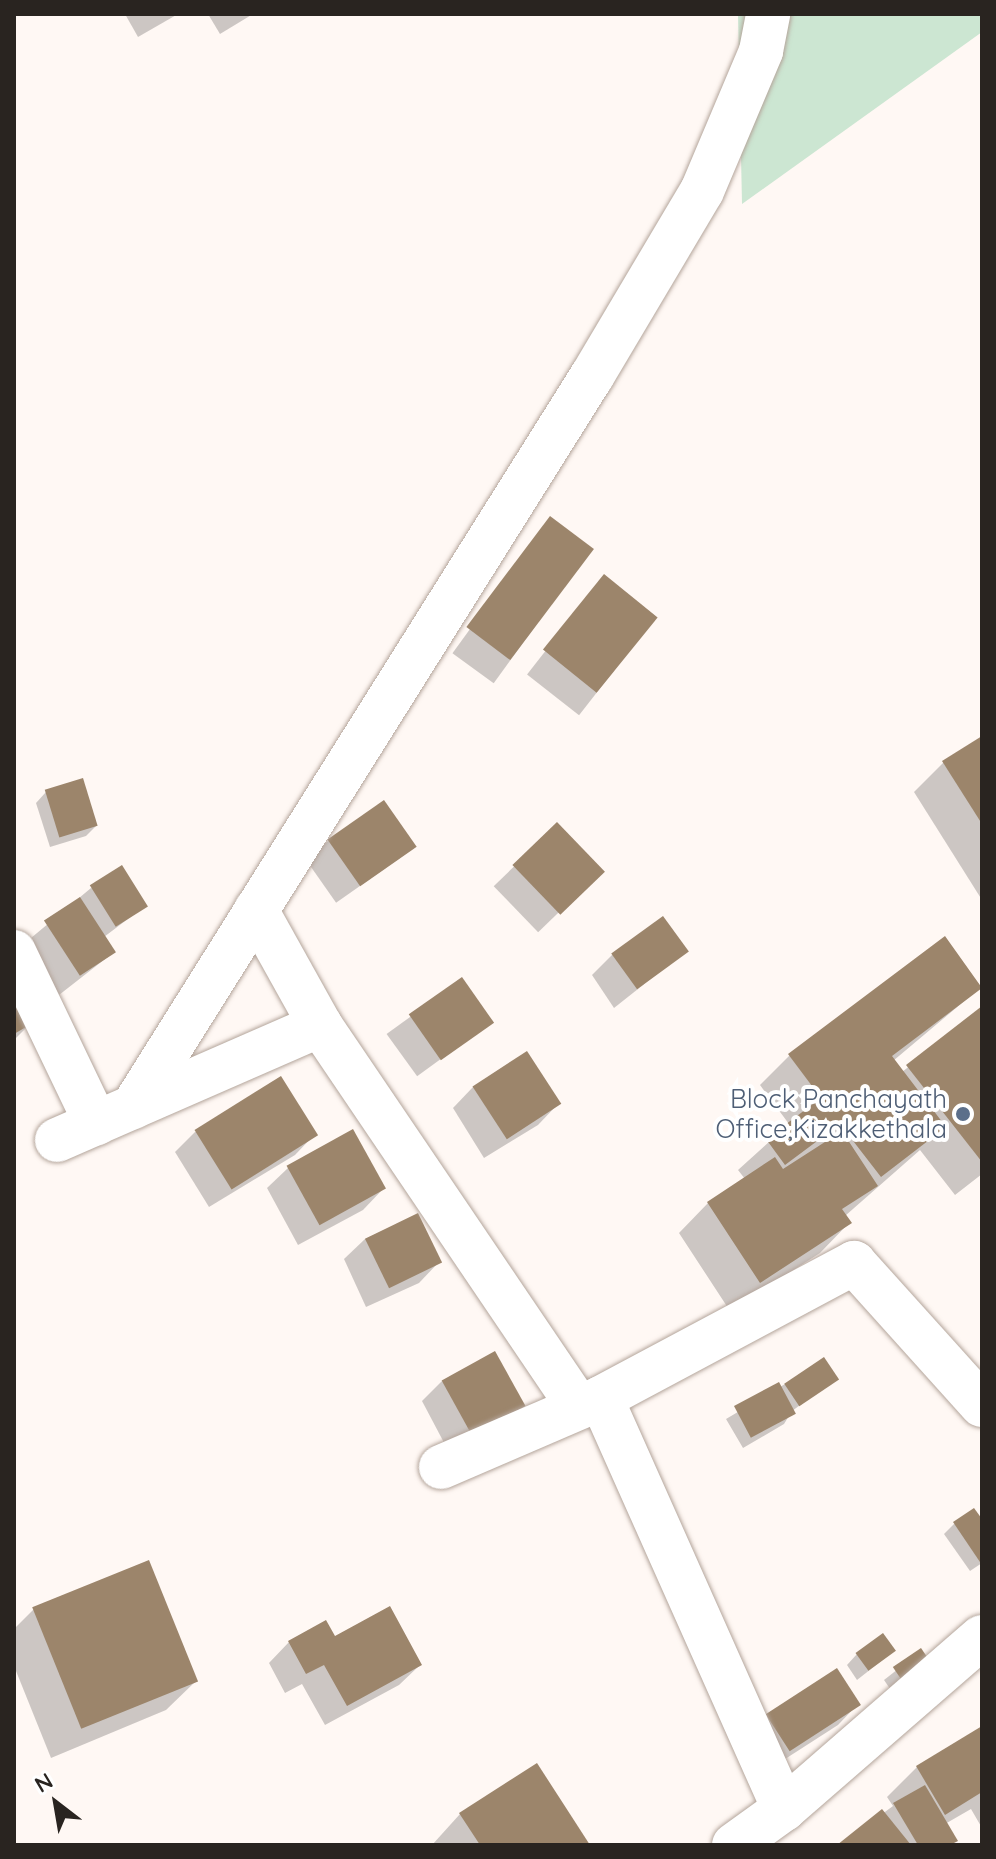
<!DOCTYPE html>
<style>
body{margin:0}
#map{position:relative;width:996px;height:1859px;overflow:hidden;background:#fff8f4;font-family:Quicksand,sans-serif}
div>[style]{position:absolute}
.green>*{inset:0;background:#cce6d2}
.shadow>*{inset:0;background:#0003;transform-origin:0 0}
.building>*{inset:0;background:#9c856b;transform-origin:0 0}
.roads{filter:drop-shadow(0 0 2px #b4a59b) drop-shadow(0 0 2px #b4a59b)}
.minor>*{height:44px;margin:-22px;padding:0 22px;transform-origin:22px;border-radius:22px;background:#fff}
.dots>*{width:22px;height:22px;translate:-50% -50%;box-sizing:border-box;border:4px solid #fff;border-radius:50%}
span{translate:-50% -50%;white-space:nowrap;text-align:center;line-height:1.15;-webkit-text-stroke:8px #fff;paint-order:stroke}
.service-label{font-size:26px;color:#4e5e75}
.right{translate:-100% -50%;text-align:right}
.frame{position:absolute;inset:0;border:16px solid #292420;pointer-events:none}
.north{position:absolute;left:16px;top:1763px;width:80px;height:80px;-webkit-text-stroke:6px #fff;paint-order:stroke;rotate:329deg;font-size:22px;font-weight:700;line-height:32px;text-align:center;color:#292420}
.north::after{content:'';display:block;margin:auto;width:28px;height:36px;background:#292420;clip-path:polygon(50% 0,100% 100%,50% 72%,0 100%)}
</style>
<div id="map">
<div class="green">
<i style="clip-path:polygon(738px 14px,982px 14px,982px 32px,742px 204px)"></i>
</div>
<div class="shadow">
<i style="clip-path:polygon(125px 14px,178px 14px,138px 37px)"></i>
<i style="clip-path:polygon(208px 14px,253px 14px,220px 34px)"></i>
<i style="left:550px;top:519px;width:51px;height:166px;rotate:36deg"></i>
<i style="left:604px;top:576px;width:66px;height:125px;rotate:38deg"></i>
<i style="clip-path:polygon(982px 738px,982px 900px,914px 792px,943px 763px)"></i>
<i style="clip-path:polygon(46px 792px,96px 826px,86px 836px,50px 847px,36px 803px)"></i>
<i style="left:384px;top:802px;width:55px;height:97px;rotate:55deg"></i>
<i style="left:557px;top:825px;width:64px;height:88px;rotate:46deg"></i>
<i style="clip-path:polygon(91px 888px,145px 906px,104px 937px,114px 952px,59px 995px,25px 943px)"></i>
<i style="clip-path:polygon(944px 939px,981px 987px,893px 1061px,902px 1072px,982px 1009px,982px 1174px,955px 1195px,920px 1150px,845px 1216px,849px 1223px,820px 1253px,730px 1311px,679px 1233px,708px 1203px,745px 1179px,738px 1170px,789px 1124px,760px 1085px,789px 1056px)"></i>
<i style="clip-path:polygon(686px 951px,614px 1008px,592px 975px,612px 955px)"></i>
<i style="left:461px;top:980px;width:52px;height:92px;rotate:54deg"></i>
<i style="clip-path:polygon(14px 994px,31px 1023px,14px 1040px)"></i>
<i style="clip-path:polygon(473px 1087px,558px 1104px,538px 1125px,484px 1158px,453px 1108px)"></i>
<i style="clip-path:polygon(195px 1132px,315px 1134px,295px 1155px,209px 1207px,175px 1152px)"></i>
<i style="clip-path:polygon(352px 1132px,383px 1189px,363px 1210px,298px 1245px,267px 1188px,288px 1168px)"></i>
<i style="clip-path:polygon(417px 1215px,439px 1262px,419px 1283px,366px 1307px,344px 1259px,365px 1239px)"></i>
<i style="clip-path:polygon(836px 1379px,792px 1411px,784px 1424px,743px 1448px,726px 1419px,785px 1384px)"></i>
<i style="clip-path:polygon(442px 1381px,522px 1405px,502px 1426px,450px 1454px,422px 1401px)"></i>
<i style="clip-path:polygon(982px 1523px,982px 1563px,970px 1571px,944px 1534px,954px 1524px)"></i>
<i style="clip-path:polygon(148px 1563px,196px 1681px,166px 1710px,51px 1758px,14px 1666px,14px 1629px,33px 1610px)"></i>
<i style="clip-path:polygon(335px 1639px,420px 1665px,399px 1685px,325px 1725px,302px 1684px,285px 1693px,269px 1663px,289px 1642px)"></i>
<i style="clip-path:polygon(894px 1651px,857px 1680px,847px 1665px,857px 1654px)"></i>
<i style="clip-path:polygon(921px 1651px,895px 1696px,884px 1680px)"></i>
<i style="clip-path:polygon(858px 1704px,838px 1725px,768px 1770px,746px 1735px,767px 1714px)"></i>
<i style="clip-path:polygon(982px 1728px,982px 1828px,971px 1809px,945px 1824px,955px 1841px,951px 1845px,840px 1845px,893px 1806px,887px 1797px,917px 1767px)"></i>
<i style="clip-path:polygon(460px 1814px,588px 1845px,432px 1845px)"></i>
</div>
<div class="building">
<i style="left:550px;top:516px;width:55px;height:139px;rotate:37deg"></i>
<i style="left:604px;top:574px;width:69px;height:97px;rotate:39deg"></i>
<i style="clip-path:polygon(982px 736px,982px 824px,942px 761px)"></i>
<i style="left:83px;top:778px;width:50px;height:40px;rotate:73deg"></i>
<i style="left:384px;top:800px;width:57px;height:69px;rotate:55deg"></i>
<i style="left:557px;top:822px;width:69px;height:62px;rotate:46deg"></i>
<i style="left:122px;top:865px;width:49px;height:38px;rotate:58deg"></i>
<i style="left:80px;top:897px;width:66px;height:43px;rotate:57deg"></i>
<i style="left:663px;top:916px;width:44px;height:64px;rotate:54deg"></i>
<i style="clip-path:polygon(945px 936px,982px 988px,892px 1056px,946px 1127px,881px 1177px,840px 1124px,785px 1165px,766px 1139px,821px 1098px,788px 1054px)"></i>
<i style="left:462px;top:977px;width:56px;height:65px;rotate:55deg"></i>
<i style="clip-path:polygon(14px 990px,33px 1023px,14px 1034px)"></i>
<i style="clip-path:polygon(982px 1006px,982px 1162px,906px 1065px)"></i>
<i style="left:527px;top:1051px;width:63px;height:65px;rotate:57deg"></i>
<i style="left:281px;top:1076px;width:70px;height:102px;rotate:58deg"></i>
<i style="left:353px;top:1129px;width:68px;height:76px;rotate:61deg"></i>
<i style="clip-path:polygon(842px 1131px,878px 1186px,842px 1209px,852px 1223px,760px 1283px,707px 1202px,775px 1157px,783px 1169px)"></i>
<i style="left:418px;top:1213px;width:55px;height:59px;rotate:64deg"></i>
<i style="left:495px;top:1351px;width:63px;height:61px;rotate:61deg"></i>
<i style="left:824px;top:1357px;width:27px;height:48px;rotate:56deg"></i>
<i style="left:779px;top:1382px;width:36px;height:51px;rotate:62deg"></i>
<i style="clip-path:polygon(974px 1508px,982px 1519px,982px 1565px,953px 1522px)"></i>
<i style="left:149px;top:1560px;width:131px;height:126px;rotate:68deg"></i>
<i style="clip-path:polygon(390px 1606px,422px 1665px,347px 1706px,324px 1665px,306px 1674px,288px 1641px,326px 1620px,335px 1636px)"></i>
<i style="left:883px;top:1633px;width:22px;height:34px;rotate:54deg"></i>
<i style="left:921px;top:1648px;width:23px;height:34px;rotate:56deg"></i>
<i style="left:837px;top:1668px;width:44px;height:85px;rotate:57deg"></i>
<i style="clip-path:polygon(982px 1726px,982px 1792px,945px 1815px,916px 1766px)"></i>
<i style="clip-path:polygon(537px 1763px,590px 1845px,480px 1845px,459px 1813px)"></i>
<i style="clip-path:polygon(925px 1785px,958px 1841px,950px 1845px,918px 1845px,893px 1803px)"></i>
<i style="clip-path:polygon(882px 1809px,911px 1845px,837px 1845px)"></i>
</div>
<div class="roads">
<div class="minor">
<i style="left:256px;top:910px;width:132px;rotate:60.9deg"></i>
<i style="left:14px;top:952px;width:190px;rotate:64.4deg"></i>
<i style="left:133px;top:1107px;width:863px;rotate:-57.88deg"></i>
<i style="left:592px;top:376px;width:215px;rotate:-59.3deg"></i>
<i style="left:702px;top:191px;width:152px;rotate:-67.1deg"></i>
<i style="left:761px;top:51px;width:38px;rotate:-79deg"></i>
<i style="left:57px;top:1140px;width:287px;rotate:-23.6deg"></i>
<i style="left:320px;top:1025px;width:458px;rotate:55.9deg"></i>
<i style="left:601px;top:1398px;width:450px;rotate:66deg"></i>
<i style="left:441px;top:1467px;width:174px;rotate:-23.3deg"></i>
<i style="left:601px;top:1398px;width:287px;rotate:-28.1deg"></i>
<i style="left:854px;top:1263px;width:191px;rotate:48deg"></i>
<i style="left:734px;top:1845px;width:62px;rotate:-35.8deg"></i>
<i style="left:784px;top:1809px;width:262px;rotate:-41deg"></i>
</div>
</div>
<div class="dots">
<i style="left:963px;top:1114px;background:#5c6f8a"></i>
</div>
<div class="service-label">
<span class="right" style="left:947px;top:1114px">Block Panchayath<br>Office,Kizakkethala</span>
</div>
<div class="frame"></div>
<div class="north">N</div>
</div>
